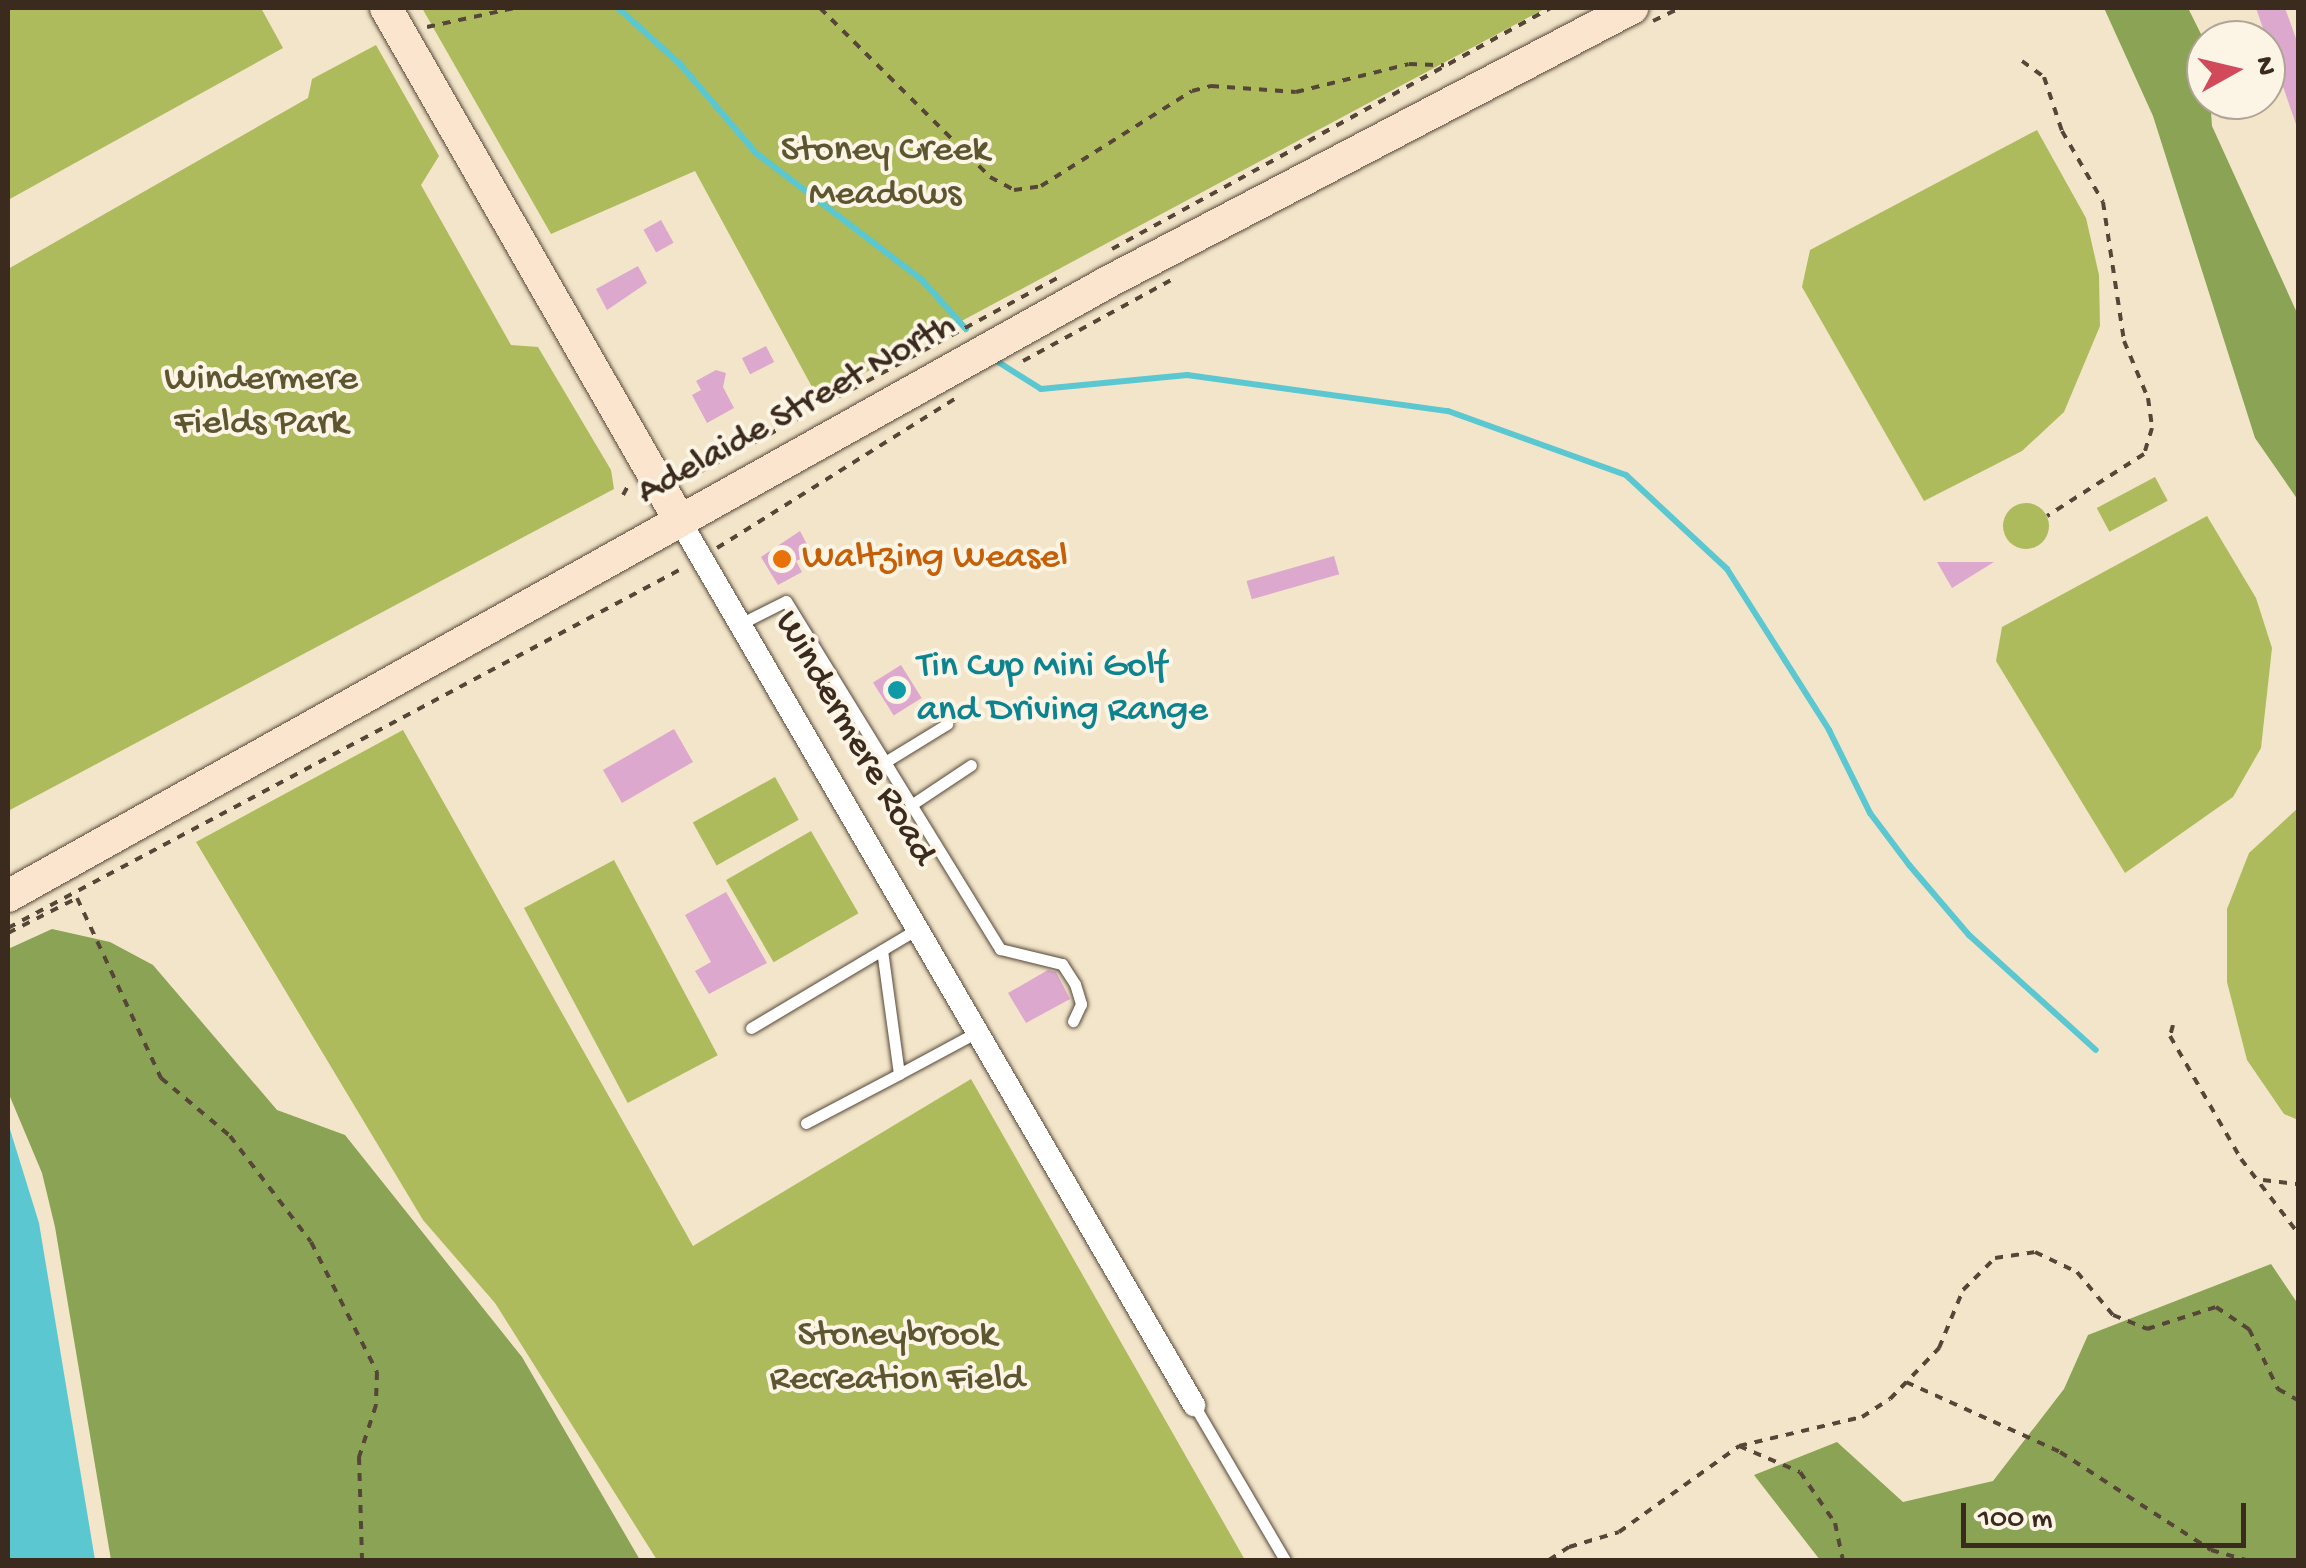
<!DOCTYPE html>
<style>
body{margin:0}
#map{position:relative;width:2306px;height:1568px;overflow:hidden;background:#f2e5c9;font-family:"Gochi Hand",sans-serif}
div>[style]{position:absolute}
.green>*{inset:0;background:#aebb5c;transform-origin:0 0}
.round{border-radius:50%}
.forest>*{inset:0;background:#8aa354}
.water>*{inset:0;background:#5ac7d1}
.stream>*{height:6px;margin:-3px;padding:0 3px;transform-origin:3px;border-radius:3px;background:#5ac7d1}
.building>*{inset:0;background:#dda8cd;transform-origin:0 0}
.path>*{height:4px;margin-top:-2px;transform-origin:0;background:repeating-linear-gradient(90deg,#564638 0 8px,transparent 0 16px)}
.roads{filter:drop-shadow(0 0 2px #564638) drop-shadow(0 0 2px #564638)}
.service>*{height:11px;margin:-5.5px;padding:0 5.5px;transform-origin:5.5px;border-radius:5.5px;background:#fff}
.minor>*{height:22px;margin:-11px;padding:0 11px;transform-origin:11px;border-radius:11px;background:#fff}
.secondary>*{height:32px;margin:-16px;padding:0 16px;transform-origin:16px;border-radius:16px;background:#fce5cf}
.dots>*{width:28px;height:28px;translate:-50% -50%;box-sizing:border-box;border:5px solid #fcf5e5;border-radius:50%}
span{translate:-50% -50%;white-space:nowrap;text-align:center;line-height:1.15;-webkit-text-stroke:8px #fcf5e5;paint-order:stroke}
.park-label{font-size:38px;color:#5e5631}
.street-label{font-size:38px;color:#3b2a1e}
.food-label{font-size:38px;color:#c56008}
.left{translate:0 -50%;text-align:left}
.culture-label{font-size:38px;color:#0d838f}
.frame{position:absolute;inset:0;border:10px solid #3b2a1e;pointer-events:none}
.north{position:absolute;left:2186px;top:20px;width:100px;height:100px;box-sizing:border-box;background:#fcf5e5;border:2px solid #afa495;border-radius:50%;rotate:82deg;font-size:28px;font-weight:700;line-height:40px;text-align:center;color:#3b2a1e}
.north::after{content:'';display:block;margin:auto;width:35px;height:45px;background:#d1495b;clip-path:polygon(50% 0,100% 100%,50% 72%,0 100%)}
.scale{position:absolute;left:1961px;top:1503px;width:285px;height:45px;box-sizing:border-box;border:5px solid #3b2a1e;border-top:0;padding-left:12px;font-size:30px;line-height:35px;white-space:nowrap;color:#3b2a1e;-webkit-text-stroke:8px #fcf5e5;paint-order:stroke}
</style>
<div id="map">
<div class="green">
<i style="clip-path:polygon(8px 8px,261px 8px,283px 48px,8px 200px)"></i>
<i style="clip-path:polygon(422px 8px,1546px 8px,818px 398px,695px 171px,551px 234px)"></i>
<i style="clip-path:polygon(376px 45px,439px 156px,421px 185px,511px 345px,538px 347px,611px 470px,614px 489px,8px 811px,8px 269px,308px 98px,312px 79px)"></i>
<i style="clip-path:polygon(2037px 130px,2086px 218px,2099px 275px,2100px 326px,2064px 412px,2022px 451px,1924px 501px,1802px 287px,1810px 250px)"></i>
<i style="left:2155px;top:477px;width:27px;height:66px;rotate:62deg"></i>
<i class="round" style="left:2003px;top:503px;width:46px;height:46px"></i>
<i style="clip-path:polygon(2207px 516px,2256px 598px,2272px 648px,2261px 748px,2233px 797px,2125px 873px,1996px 661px,2002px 627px)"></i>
<i style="clip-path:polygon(403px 730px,693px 1246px,971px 1079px,1245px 1560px,657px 1560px,495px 1303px,423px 1220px,196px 842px)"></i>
<i style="left:775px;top:777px;width:49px;height:94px;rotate:61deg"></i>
<i style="clip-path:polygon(2298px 808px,2298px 1120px,2284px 1114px,2247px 1060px,2227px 982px,2227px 909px,2249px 853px)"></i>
<i style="left:811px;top:831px;width:95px;height:98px;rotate:60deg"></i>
<i style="left:614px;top:860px;width:221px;height:102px;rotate:62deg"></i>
</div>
<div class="forest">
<i style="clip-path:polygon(2104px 8px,2188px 8px,2206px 44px,2212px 126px,2298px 315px,2298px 500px,2255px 438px,2153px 116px)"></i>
<i style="clip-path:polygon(52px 929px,110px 942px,153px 965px,277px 1110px,345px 1135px,522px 1357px,640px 1560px,111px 1560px,55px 1227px,42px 1173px,8px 1092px,8px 949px)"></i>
<i style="clip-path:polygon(2271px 1264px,2298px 1304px,2298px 1560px,1820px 1560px,1754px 1475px,1837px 1442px,1903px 1502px,1993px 1481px,2064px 1389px,2088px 1335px)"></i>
</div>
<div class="water">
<i style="clip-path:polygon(8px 1123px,39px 1223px,95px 1560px,8px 1560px)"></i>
</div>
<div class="stream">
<i style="left:618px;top:8px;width:84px;rotate:42.1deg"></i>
<i style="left:680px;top:64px;width:117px;rotate:49.5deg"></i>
<i style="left:756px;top:153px;width:209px;rotate:37.4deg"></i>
<i style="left:922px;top:280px;width:66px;rotate:48.1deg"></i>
<i style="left:995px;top:360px;width:54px;rotate:32.2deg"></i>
<i style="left:1041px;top:389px;width:147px;rotate:-5.5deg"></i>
<i style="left:1187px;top:375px;width:263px;rotate:7.9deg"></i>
<i style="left:1448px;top:411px;width:189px;rotate:19.8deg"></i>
<i style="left:1626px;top:475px;width:138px;rotate:42.9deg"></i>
<i style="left:1727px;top:569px;width:191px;rotate:57.6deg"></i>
<i style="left:1829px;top:730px;width:93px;rotate:63.7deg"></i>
<i style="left:1870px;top:813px;width:66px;rotate:53deg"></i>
<i style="left:1910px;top:866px;width:91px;rotate:49.5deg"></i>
<i style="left:1969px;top:935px;width:171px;rotate:42.2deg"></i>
</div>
<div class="building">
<i style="clip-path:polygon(2256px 8px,2285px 8px,2298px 44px,2298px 130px)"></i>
<i style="left:661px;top:220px;width:26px;height:20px;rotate:61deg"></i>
<i style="clip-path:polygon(638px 266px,647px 283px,607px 310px,596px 289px)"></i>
<i style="left:766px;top:346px;width:18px;height:27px;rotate:63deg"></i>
<i style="clip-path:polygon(716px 370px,726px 373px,723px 387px,734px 408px,707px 423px,692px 395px,701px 390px,696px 381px)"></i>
<i style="clip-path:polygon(800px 531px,812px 554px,796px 561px,802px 572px,778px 585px,761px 557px)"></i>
<i style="left:1334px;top:556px;width:19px;height:91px;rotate:74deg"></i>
<i style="clip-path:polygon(1937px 562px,1994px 562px,1952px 588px)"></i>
<i style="left:901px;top:665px;width:39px;height:33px;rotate:58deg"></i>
<i style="left:674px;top:729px;width:38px;height:82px;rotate:60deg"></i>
<i style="clip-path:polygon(726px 892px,767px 963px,709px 994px,695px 971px,711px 962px,685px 915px)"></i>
<i style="clip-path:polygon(1048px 970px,1056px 972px,1070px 999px,1026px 1023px,1008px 993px)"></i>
</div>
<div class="path">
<i style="left:820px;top:8px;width:240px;rotate:44.8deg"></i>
<i style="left:990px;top:177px;width:27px;rotate:28deg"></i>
<i style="left:1014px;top:190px;width:27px;rotate:-8deg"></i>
<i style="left:1041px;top:186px;width:178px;rotate:-32.2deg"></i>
<i style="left:1192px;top:91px;width:20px;rotate:-15deg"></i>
<i style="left:1211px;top:86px;width:85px;rotate:4deg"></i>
<i style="left:1296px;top:92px;width:116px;rotate:-13.9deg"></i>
<i style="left:1409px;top:64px;width:35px;rotate:2deg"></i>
<i style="left:1653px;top:21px;width:30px;rotate:-26deg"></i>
<i style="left:427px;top:27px;width:90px;rotate:-12.2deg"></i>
<i style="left:2022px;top:61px;width:27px;rotate:36deg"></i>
<i style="left:2044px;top:77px;width:57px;rotate:71.6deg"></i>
<i style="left:2062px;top:131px;width:82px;rotate:60deg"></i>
<i style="left:2103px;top:202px;width:141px;rotate:81.4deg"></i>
<i style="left:2124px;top:341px;width:62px;rotate:67.2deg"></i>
<i style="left:2148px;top:398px;width:30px;rotate:82deg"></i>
<i style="left:2152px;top:428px;width:27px;rotate:107deg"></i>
<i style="left:2144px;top:454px;width:115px;rotate:147.4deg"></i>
<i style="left:1112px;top:249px;width:500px;rotate:-28.8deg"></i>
<i style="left:1023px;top:361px;width:171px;rotate:-28.7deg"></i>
<i style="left:679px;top:470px;width:19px;rotate:9deg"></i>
<i style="left:698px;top:473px;width:411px;rotate:-28.5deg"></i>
<i style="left:623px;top:495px;width:10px;rotate:-61deg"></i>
<i style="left:717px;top:548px;width:284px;rotate:-32.1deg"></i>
<i style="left:8px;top:928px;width:765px;rotate:-28.07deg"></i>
<i style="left:8px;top:933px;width:77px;rotate:-26.9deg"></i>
<i style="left:77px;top:898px;width:199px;rotate:65deg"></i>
<i style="left:161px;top:1078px;width:90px;rotate:40deg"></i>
<i style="left:230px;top:1136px;width:133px;rotate:52.6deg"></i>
<i style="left:311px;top:1242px;width:146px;rotate:63.1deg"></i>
<i style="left:377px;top:1372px;width:33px;rotate:92deg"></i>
<i style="left:376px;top:1405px;width:55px;rotate:108.1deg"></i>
<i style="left:359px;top:1457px;width:103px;rotate:88.3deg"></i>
<i style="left:2173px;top:1025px;width:11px;rotate:105deg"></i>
<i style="left:2170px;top:1036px;width:142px;rotate:60deg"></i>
<i style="left:2241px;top:1159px;width:93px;rotate:52.4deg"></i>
<i style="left:2263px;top:1180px;width:35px;rotate:7deg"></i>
<i style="left:1906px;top:1382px;width:169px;rotate:24.4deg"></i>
<i style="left:2060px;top:1452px;width:180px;rotate:33deg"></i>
<i style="left:2211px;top:1550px;width:36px;rotate:16deg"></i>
<i style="left:1739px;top:1446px;width:66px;rotate:23.1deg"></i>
<i style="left:1800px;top:1472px;width:62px;rotate:55.5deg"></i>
<i style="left:1835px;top:1523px;width:38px;rotate:78deg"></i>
<i style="left:1549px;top:1560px;width:24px;rotate:-33deg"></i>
<i style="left:1569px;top:1547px;width:52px;rotate:-16.7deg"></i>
<i style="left:1619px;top:1532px;width:148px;rotate:-35.6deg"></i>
<i style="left:1739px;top:1446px;width:126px;rotate:-13.3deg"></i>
<i style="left:1862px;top:1417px;width:33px;rotate:-33deg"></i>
<i style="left:1890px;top:1399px;width:71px;rotate:-46.1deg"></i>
<i style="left:1939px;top:1348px;width:63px;rotate:-67.5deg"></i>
<i style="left:1963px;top:1290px;width:45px;rotate:-45deg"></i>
<i style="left:1995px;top:1258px;width:40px;rotate:-8.5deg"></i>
<i style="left:2035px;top:1252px;width:47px;rotate:25.5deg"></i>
<i style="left:2077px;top:1272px;width:56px;rotate:50.1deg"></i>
<i style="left:2113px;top:1315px;width:37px;rotate:22deg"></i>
<i style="left:2147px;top:1329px;width:72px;rotate:-17.7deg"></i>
<i style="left:2216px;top:1307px;width:40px;rotate:34deg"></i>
<i style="left:2249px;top:1329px;width:67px;rotate:64.2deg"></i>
<i style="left:2278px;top:1389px;width:23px;rotate:29deg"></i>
</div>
<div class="roads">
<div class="service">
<i style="left:740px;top:624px;width:51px;rotate:-26.6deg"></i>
<i style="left:786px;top:601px;width:409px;rotate:58.4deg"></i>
<i style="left:1000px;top:949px;width:64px;rotate:13.6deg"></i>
<i style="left:1062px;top:964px;width:24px;rotate:57deg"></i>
<i style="left:1075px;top:984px;width:21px;rotate:73deg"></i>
<i style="left:1081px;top:1004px;width:19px;rotate:115deg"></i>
<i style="left:885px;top:762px;width:73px;rotate:-31.5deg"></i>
<i style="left:911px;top:805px;width:72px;rotate:-33.7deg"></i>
<i style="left:882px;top:950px;width:125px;rotate:82.2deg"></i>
<i style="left:899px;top:1074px;width:89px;rotate:-28.3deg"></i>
<i style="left:751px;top:1028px;width:193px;rotate:-30.8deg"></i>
<i style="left:806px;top:1123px;width:105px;rotate:-27.8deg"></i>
<i style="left:1194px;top:1405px;width:180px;rotate:59.6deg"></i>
</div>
<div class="minor">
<i style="left:680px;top:521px;width:1023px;rotate:59.82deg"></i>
</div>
<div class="secondary">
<i style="left:386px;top:8px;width:591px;rotate:60.18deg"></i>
<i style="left:8px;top:896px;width:1258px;rotate:-29.17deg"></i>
<i style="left:1106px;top:283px;width:594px;rotate:-27.6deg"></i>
</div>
</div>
<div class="dots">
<i style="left:782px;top:559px;background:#e8710a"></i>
<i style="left:897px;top:690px;background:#0f9aa8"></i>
</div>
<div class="park-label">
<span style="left:885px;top:174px">Stoney Creek<br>Meadows</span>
<span style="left:261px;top:403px">Windermere<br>Fields Park</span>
<span style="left:897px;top:1359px">Stoneybrook<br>Recreation Field</span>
</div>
<div class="street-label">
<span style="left:797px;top:410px;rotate:-29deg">Adelaide Street North</span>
<span style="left:853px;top:739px;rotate:60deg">Windermere Road</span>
</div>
<div class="food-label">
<span class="left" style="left:802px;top:559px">Waltzing Weasel</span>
</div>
<div class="culture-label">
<span class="left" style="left:917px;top:690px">Tin Cup Mini Golf<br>and Driving Range</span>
</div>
<div class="frame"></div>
<div class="north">N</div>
<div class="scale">100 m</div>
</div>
